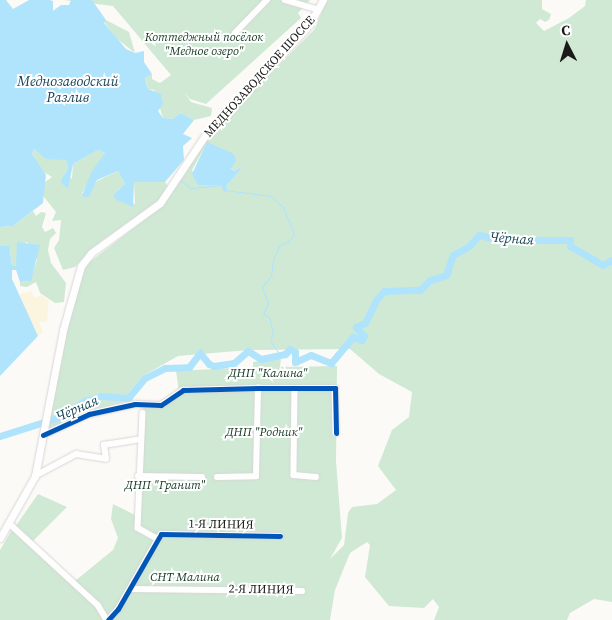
<!DOCTYPE html>
<meta charset="utf-8">
<style>
body{margin:0}
#map{position:relative;width:612px;height:620px;overflow:hidden;background:#fcfaf7;font-family:"Source Serif 4",serif}
div>[style]{position:absolute}
.green>*{inset:0;background:#cfe9d5}
.sand>*{inset:0;background:#fbf5df}
.water>*{inset:0;background:#afe4fc}
.stream>*{height:1px;margin:-0.5px;padding:0 0.5px;transform-origin:0.5px;border-radius:0.5px;background:#afe4fc}
.canal>*{height:4px;margin:-2px;padding:0 2px;transform-origin:2px;border-radius:2px;background:#afe4fc}
.river>*{height:7px;margin:-3.5px;padding:0 3.5px;transform-origin:3.5px;border-radius:3.5px;background:#afe4fc}
.roads{filter:drop-shadow(0 0 1px #d8d6d4) drop-shadow(0 0 1px #d8d6d4)}
.minor>*{height:5.5px;margin:-2.75px;padding:0 2.75px;transform-origin:2.75px;border-radius:2.75px;background:#fffefe}
.major>*{height:7px;margin:-3.5px;padding:0 3.5px;transform-origin:3.5px;border-radius:3.5px;background:#fffefe}
.cycleway>*{height:5px;margin:-2.5px;padding:0 2.5px;transform-origin:2.5px;border-radius:2.5px;background:#0057b8}
span{translate:-50% -50%;white-space:nowrap;text-align:center;line-height:1.15;-webkit-text-stroke:4px #fff;paint-order:stroke}
.park-label{font-size:12px;color:#133721;font-style:italic}
.street-label{font-size:12px;color:#1b1a18}
.water-label{font-size:14px;color:#184456;font-style:italic}
.north{position:absolute;left:542px;top:20px;width:50px;height:50px;-webkit-text-stroke:4px #fff;paint-order:stroke;rotate:355deg;font-size:14px;font-weight:700;line-height:20px;text-align:center;color:#1b1a18}
.north::after{content:'';display:block;margin:auto;width:18px;height:22px;background:#1b1a18;clip-path:polygon(50% 0,100% 100%,50% 72%,0 100%)}
</style>
<div id="map">
<div class="green">
<i style="clip-path:polygon(64px 0,310px 0,298px 13px,301px 18px,206px 104px,190px 99px,184px 92px,191px 102px,212px 108px,211px 116px,194px 120px,181px 113px,172px 119px,163px 118px,154px 90px,148px 89px,145px 78px,152px 74px,152px 79px,160px 83px,171px 75px,113px 6px)"></i>
<i style="clip-path:polygon(evenodd,327px 0,542px 0,542px 9px,551px 14px,549px 20px,545px 22px,540px 19px,536px 23px,544px 31px,569px 18px,585px 6px,586px 0,612px 0,612px 602px,594px 599px,570px 613px,567px 620px,434px 620px,439px 607px,433px 599px,424px 608px,389px 606px,365px 577px,370px 545px,367px 542px,350px 553px,335px 590px,330px 620px,0 620px,0 550px,13px 528px,75px 581px,113px 550px,118px 538px,111px 519px,113px 504px,137px 516px,143px 405px,161px 405px,179px 392px,176px 371px,253px 367px,253px 362px,281px 358px,280px 367px,337px 366px,336px 461px,342px 538px,330px 559px,344px 545px,348px 513px,352px 507px,377px 504px,396px 490px,378px 466px,392px 430px,409px 417px,412px 392px,379px 374px,350px 349px,249px 350px,178px 356px,143px 376px,130px 391px,133px 400px,95px 409px,48px 430px,67px 324px,82px 268px,157px 210px,183px 177px,206px 138px,314px 30px,327px 0,207px 143px,213px 146px,234px 171px,242px 168px,227px 185px,198px 185px,192px 170px,207px 143px)"></i>
<i style="clip-path:polygon(106px 20px,129px 32px,135px 53px,116px 38px,104px 22px)"></i>
<i style="clip-path:polygon(34px 149px,43px 156px,66px 160px,68px 168px,60px 182px,72px 178px,73px 164px,98px 150px,105px 153px,82px 193px,86px 198px,97px 181px,118px 171px,125px 184px,114px 194px,135px 204px,134px 182px,165px 182px,168px 186px,159px 200px,92px 248px,75px 267px,63px 270px,54px 248px,59px 240px,61px 220px,52px 221px,56px 212px,44px 197px,44px 183px,52px 177px,42px 171px,32px 154px)"></i>
<i style="clip-path:polygon(33px 211px,36px 216px,41px 212px,46px 213px,42px 227px,45px 232px,53px 228px,56px 233px,50px 239px,48px 250px,51px 263px,66px 283px,64px 302px,55px 303px,40px 293px,36px 282px,27px 287px,20px 286px,20px 282px,30px 281px,37px 260px,27px 242px,17px 247px,17px 266px,12px 265px,10px 251px,0 246px,0 227px,13px 226px)"></i>
<i style="clip-path:polygon(38px 494px,67px 507px,32px 542px,15px 527px)"></i>
</div>
<div class="sand">
<i style="clip-path:polygon(32px 291px,34px 298px,41px 295px,49px 300px,47px 321px,39px 322px,43px 332px,38px 336px,20px 298px,20px 294px)"></i>
</div>
<div class="water">
<i style="clip-path:polygon(0 0,6px 0,13px 9px,29px 0,49px 0,53px 1px,53px 11px,61px 5px,69px 5px,71px 0,92px 0,106px 20px,104px 23px,126px 49px,135px 53px,144px 51px,144px 62px,152px 74px,145px 78px,146px 83px,148px 89px,161px 94px,163px 104px,158px 111px,163px 118px,172px 119px,181px 113px,194px 120px,183px 134px,192px 138px,183px 146px,184px 160px,165px 182px,134px 182px,133px 207px,115px 199px,114px 194px,125px 184px,118px 171px,97px 180px,90px 195px,86px 198px,82px 195px,92px 171px,105px 153px,98px 150px,73px 164px,68px 189px,60px 182px,68px 168px,66px 160px,46px 159px,34px 149px,32px 154px,46px 175px,43px 203px,13px 226px,0 227px)"></i>
<i style="clip-path:polygon(207px 142px,234px 154px,236px 161px,231px 168px,234px 171px,243px 167px,227px 185px,198px 185px,192px 174px)"></i>
<i style="clip-path:polygon(17px 242px,40px 245px,31px 281px,20px 282px,16px 270px,12px 270px,12px 279px,38px 336px,0 376px,0 246px,9px 246px,12px 265px,16px 266px)"></i>
</div>
<div class="stream">
<i style="left:180px;top:180px;width:14px;rotate:36deg"></i>
<i style="left:191px;top:188px;width:29px;rotate:-6deg"></i>
<i style="left:220px;top:185px;width:7px;rotate:45deg"></i>
<i style="left:225px;top:190px;width:46px;rotate:7.4deg"></i>
<i style="left:271px;top:196px;width:16px;rotate:43deg"></i>
<i style="left:283px;top:207px;width:29px;rotate:68deg"></i>
<i style="left:294px;top:234px;width:9px;rotate:126deg"></i>
<i style="left:289px;top:241px;width:11px;rotate:153deg"></i>
<i style="left:279px;top:246px;width:15px;rotate:113deg"></i>
<i style="left:273px;top:260px;width:16px;rotate:97deg"></i>
<i style="left:271px;top:276px;width:14px;rotate:129deg"></i>
<i style="left:262px;top:287px;width:17px;rotate:69deg"></i>
<i style="left:268px;top:303px;width:12px;rotate:114deg"></i>
<i style="left:263px;top:314px;width:7px;rotate:27deg"></i>
<i style="left:269px;top:317px;width:16px;rotate:75deg"></i>
<i style="left:273px;top:332px;width:9px;rotate:108deg"></i>
<i style="left:270px;top:341px;width:17px;rotate:54deg"></i>
</div>
<div class="canal">
<i style="left:223px;top:180px;width:10px;rotate:79deg"></i>
</div>
<div class="river">
<i style="left:0;top:436px;width:63px;rotate:-17.6deg"></i>
<i style="left:60px;top:417px;width:30px;rotate:-33deg"></i>
<i style="left:85px;top:401px;width:17px;rotate:-17deg"></i>
<i style="left:101px;top:396px;width:27px;rotate:4deg"></i>
<i style="left:128px;top:398px;width:26px;rotate:-50deg"></i>
<i style="left:145px;top:378px;width:22px;rotate:-27deg"></i>
<i style="left:165px;top:368px;width:24px;rotate:-2deg"></i>
<i style="left:189px;top:367px;width:18px;rotate:-52deg"></i>
<i style="left:200px;top:353px;width:14px;rotate:51deg"></i>
<i style="left:209px;top:364px;width:5px;rotate:22deg"></i>
<i style="left:214px;top:366px;width:20px;rotate:-9deg"></i>
<i style="left:234px;top:363px;width:18px;rotate:-41deg"></i>
<i style="left:248px;top:351px;width:15px;rotate:32deg"></i>
<i style="left:261px;top:359px;width:25px;rotate:-12deg"></i>
<i style="left:285px;top:354px;width:7px;rotate:-45deg"></i>
<i style="left:290px;top:349px;width:6px;rotate:31deg"></i>
<i style="left:295px;top:352px;width:10px;rotate:90deg"></i>
<i style="left:295px;top:362px;width:17px;rotate:-24deg"></i>
<i style="left:311px;top:355px;width:22px;rotate:22deg"></i>
<i style="left:331px;top:363px;width:34px;rotate:-50deg"></i>
<i style="left:353px;top:337px;width:9px;rotate:21deg"></i>
<i style="left:361px;top:340px;width:5px;rotate:-53deg"></i>
<i style="left:364px;top:336px;width:12px;rotate:-132deg"></i>
<i style="left:356px;top:327px;width:10px;rotate:-24deg"></i>
<i style="left:365px;top:323px;width:25px;rotate:-64deg"></i>
<i style="left:376px;top:300px;width:12px;rotate:-48deg"></i>
<i style="left:384px;top:291px;width:36px;rotate:-2deg"></i>
<i style="left:420px;top:290px;width:14px;rotate:-45deg"></i>
<i style="left:430px;top:280px;width:17px;rotate:-17deg"></i>
<i style="left:446px;top:275px;width:21px;rotate:-71deg"></i>
<i style="left:453px;top:255px;width:18px;rotate:-29deg"></i>
<i style="left:469px;top:246px;width:15px;rotate:-48deg"></i>
<i style="left:479px;top:235px;width:24px;rotate:12deg"></i>
<i style="left:502px;top:240px;width:68px"></i>
<i style="left:570px;top:240px;width:6px;rotate:90deg"></i>
<i style="left:570px;top:246px;width:38px;rotate:30deg"></i>
<i style="left:603px;top:265px;width:10px;rotate:-29deg"></i>
</div>
<div class="roads">
<div class="minor">
<i style="left:285px;top:0;width:35px;rotate:16deg"></i>
<i style="left:235px;top:33px;width:46px;rotate:-45.9deg"></i>
<i style="left:295px;top:388px;width:87px;rotate:90.7deg"></i>
<i style="left:294px;top:475px;width:22px;rotate:5deg"></i>
<i style="left:143px;top:413px;width:115px;rotate:92.5deg"></i>
<i style="left:138px;top:528px;width:23px;rotate:29deg"></i>
<i style="left:43px;top:435px;width:51px;rotate:-24.5deg"></i>
<i style="left:89px;top:414px;width:47px;rotate:-12.3deg"></i>
<i style="left:135px;top:404px;width:26px;rotate:2deg"></i>
<i style="left:161px;top:405px;width:27px;rotate:-34deg"></i>
<i style="left:183px;top:390px;width:75px;rotate:-1.5deg"></i>
<i style="left:258px;top:388px;width:77px"></i>
<i style="left:335px;top:388px;width:45px;rotate:88.7deg"></i>
<i style="left:35px;top:476px;width:47px;rotate:-28.2deg"></i>
<i style="left:76px;top:454px;width:30px;rotate:9deg"></i>
<i style="left:106px;top:459px;width:14px;rotate:-98deg"></i>
<i style="left:104px;top:445px;width:37px;rotate:-9deg"></i>
<i style="left:138px;top:476px;width:64px;rotate:0.9deg"></i>
<i style="left:217px;top:477px;width:39px;rotate:-1deg"></i>
<i style="left:256px;top:476px;width:88px;rotate:-88.7deg"></i>
<i style="left:9px;top:523px;width:121px;rotate:42.7deg"></i>
<i style="left:98px;top:605px;width:17px;rotate:59deg"></i>
<i style="left:130px;top:589px;width:172px;rotate:0.7deg"></i>
<i style="left:108px;top:620px;width:15px;rotate:-48deg"></i>
<i style="left:118px;top:609px;width:86px;rotate:-60.2deg"></i>
<i style="left:161px;top:534px;width:119px;rotate:1deg"></i>
</div>
<div class="major">
<i style="left:0;top:538px;width:71px;rotate:-60.6deg"></i>
<i style="left:35px;top:476px;width:149px;rotate:-79.1deg"></i>
<i style="left:63px;top:330px;width:66px;rotate:-74.3deg"></i>
<i style="left:81px;top:266px;width:16px;rotate:-52deg"></i>
<i style="left:91px;top:253px;width:85px;rotate:-35.9deg"></i>
<i style="left:160px;top:203px;width:79px;rotate:-56.3deg"></i>
<i style="left:204px;top:137px;width:154px;rotate:-46.8deg"></i>
<i style="left:309px;top:25px;width:29px;rotate:-61deg"></i>
</div>
</div>
<div class="cycleway">
<i style="left:43px;top:435px;width:51px;rotate:-24.5deg"></i>
<i style="left:89px;top:414px;width:47px;rotate:-12.3deg"></i>
<i style="left:135px;top:404px;width:26px;rotate:2deg"></i>
<i style="left:161px;top:405px;width:27px;rotate:-34deg"></i>
<i style="left:183px;top:390px;width:75px;rotate:-1.5deg"></i>
<i style="left:258px;top:388px;width:77px"></i>
<i style="left:335px;top:388px;width:45px;rotate:88.7deg"></i>
<i style="left:108px;top:620px;width:15px;rotate:-48deg"></i>
<i style="left:118px;top:609px;width:86px;rotate:-60.2deg"></i>
<i style="left:161px;top:534px;width:119px;rotate:1deg"></i>
</div>
<div class="park-label">
<span style="left:204px;top:45px">Коттеджный посёлок<br>"Медное озеро"</span>
<span style="left:268px;top:374px">ДНП "Калина"</span>
<span style="left:264px;top:433px">ДНП "Родник"</span>
<span style="left:165px;top:486px">ДНП "Гранит"</span>
<span style="left:185px;top:578px">СНТ Малина</span>
</div>
<div class="street-label">
<span style="left:260px;top:77px;rotate:-48deg">МЕДНОЗАВОДСКОЕ ШОССЕ</span>
<span style="left:221px;top:525px;rotate:1deg">1-Я ЛИНИЯ</span>
<span style="left:261px;top:590px;rotate:1deg">2-Я ЛИНИЯ</span>
</div>
<div class="water-label">
<span style="left:68px;top:89px">Меднозаводский<br>Разлив</span>
<span style="left:512px;top:238px;rotate:4deg">Чёрная</span>
<span style="left:77px;top:408px;rotate:-24deg">Чёрная</span>
</div>
<div class="north">С</div>
</div>
